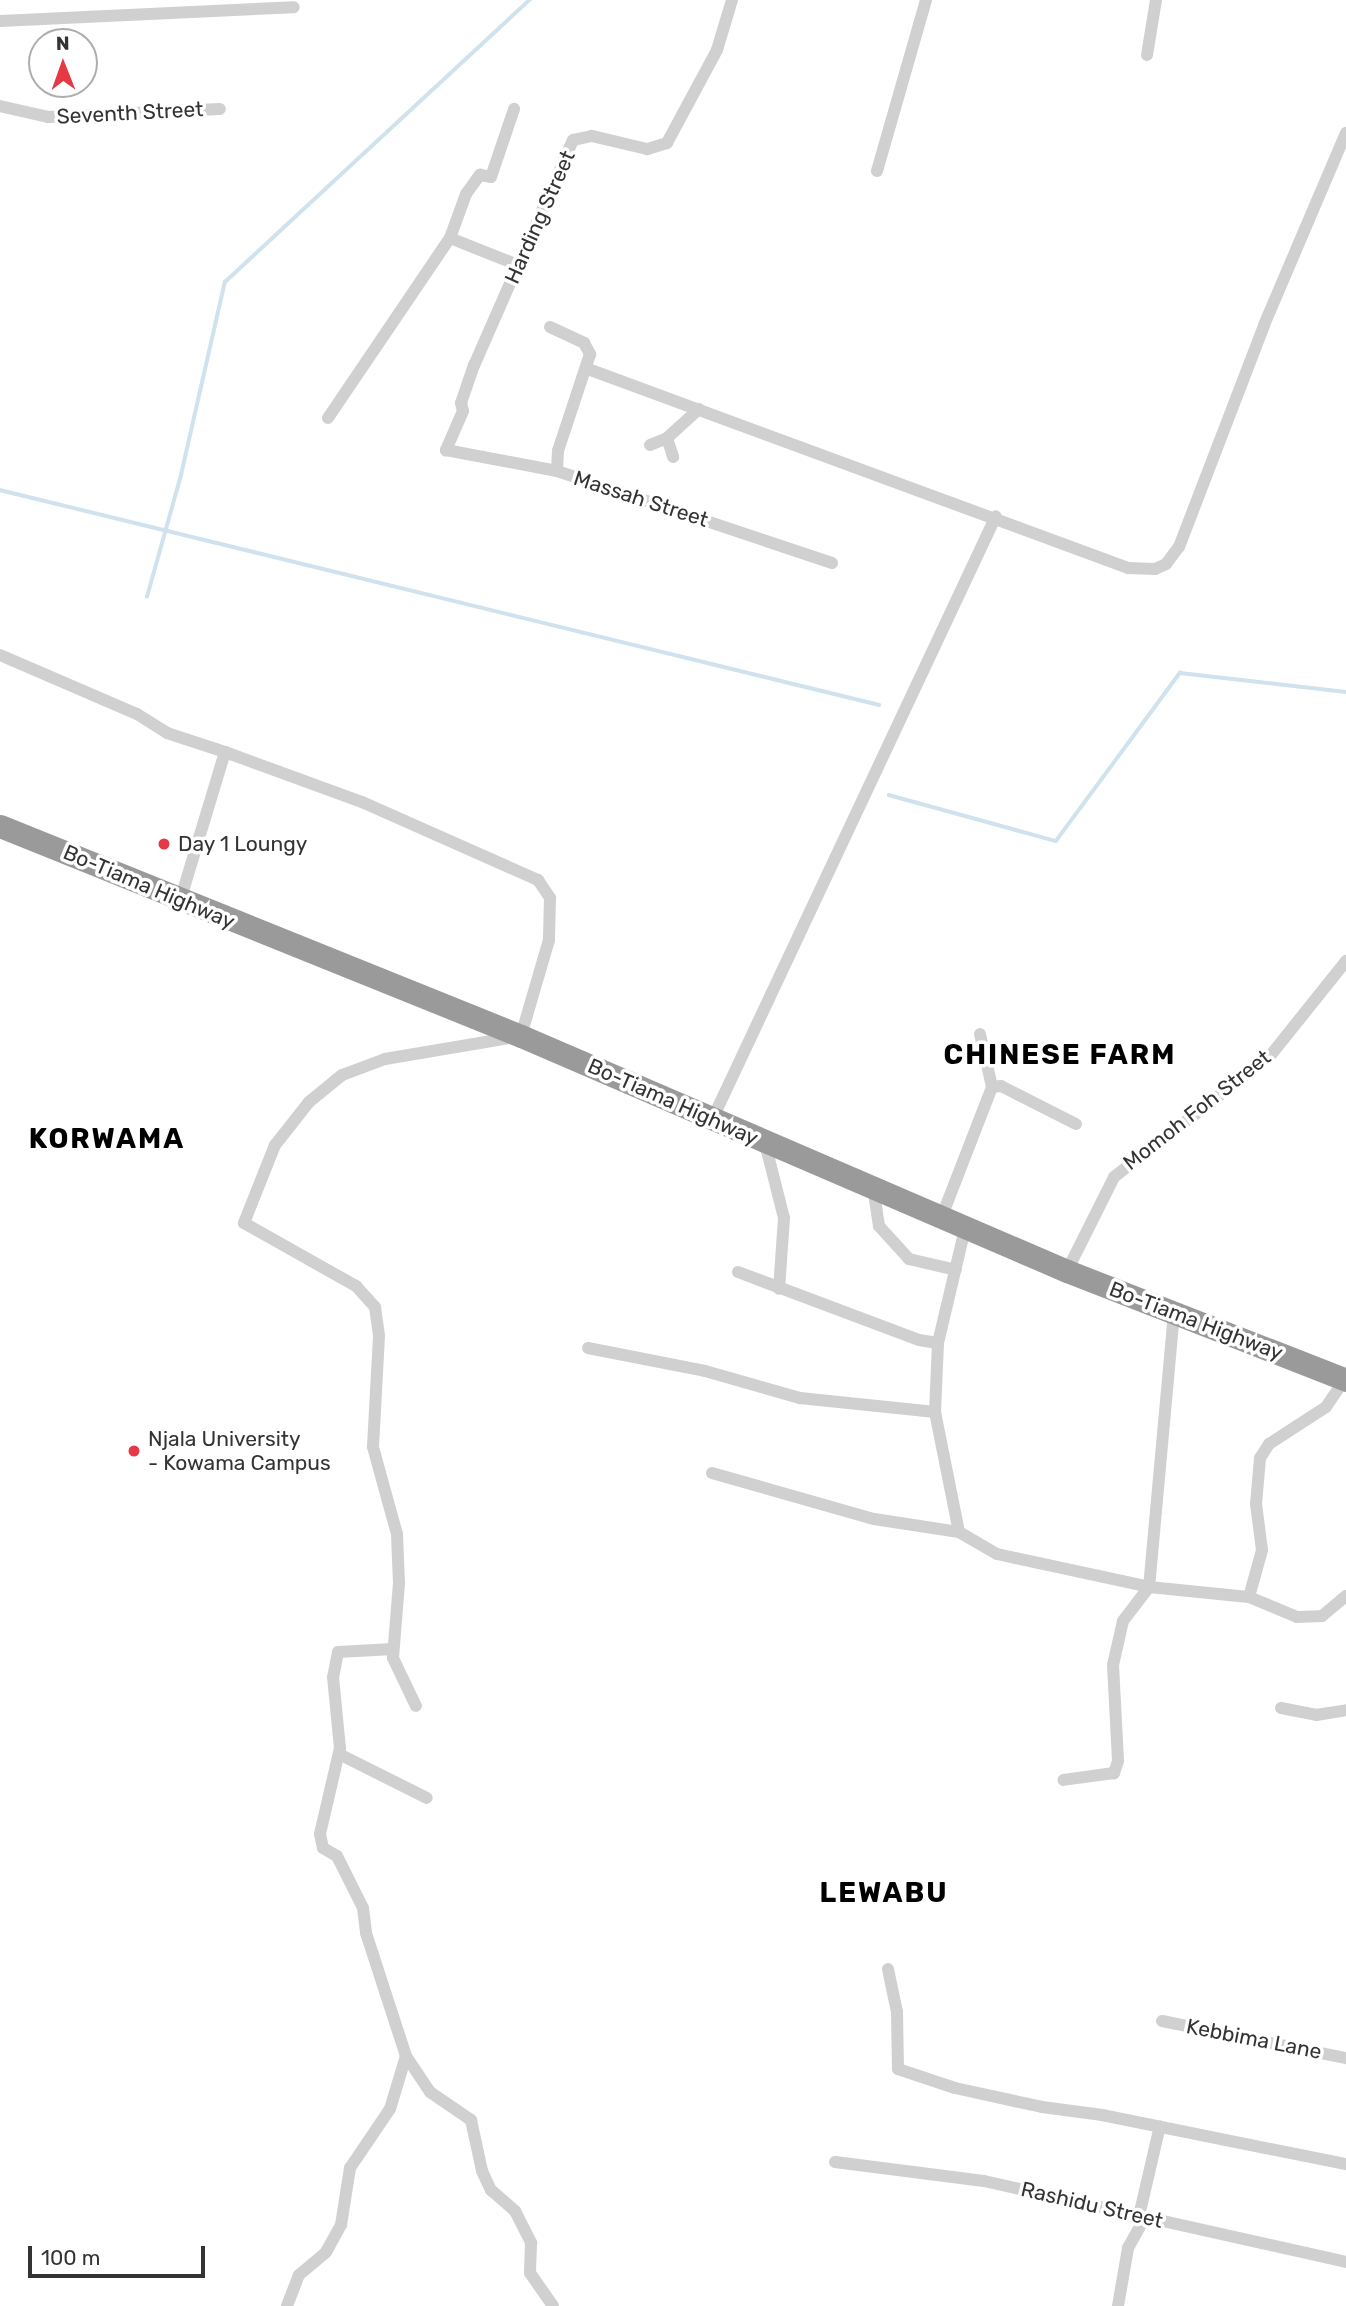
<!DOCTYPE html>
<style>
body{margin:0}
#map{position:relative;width:1346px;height:2306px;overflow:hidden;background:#fff;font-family:Rubik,sans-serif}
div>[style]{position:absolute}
.stream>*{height:3.5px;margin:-1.75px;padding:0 1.75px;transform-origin:1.75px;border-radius:1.75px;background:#cfe2ee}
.street>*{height:12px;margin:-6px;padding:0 6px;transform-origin:6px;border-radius:6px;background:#d0d0d0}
.highway>*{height:23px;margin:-11.5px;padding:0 11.5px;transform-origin:11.5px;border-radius:11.5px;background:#9a9a9a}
.dots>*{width:19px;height:19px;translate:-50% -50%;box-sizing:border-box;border:4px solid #fff;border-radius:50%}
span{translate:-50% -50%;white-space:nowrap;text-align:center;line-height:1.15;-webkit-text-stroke:7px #fff;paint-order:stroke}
.street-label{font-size:21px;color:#333}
.poi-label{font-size:21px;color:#333}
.left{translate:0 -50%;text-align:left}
.district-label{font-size:28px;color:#000;font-weight:700;letter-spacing:2px}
.north{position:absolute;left:28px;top:28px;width:70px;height:70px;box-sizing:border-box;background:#fff;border:2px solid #adadad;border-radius:50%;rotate:359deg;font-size:19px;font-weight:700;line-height:28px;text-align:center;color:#333}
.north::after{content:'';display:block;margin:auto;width:24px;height:32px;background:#e63946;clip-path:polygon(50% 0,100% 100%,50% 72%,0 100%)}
.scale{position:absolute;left:28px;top:2246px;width:177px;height:32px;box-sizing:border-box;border:4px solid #333;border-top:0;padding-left:9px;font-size:21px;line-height:24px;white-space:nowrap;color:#333;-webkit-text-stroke:5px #fff;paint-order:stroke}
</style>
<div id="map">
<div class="stream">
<i style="left:0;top:490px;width:905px;rotate:13.74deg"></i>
<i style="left:147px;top:597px;width:127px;rotate:-74.4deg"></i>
<i style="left:181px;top:475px;width:198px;rotate:-77.2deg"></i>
<i style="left:225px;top:282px;width:415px;rotate:-42.8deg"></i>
<i style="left:889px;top:795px;width:173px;rotate:15.4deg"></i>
<i style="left:1056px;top:841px;width:209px;rotate:-53.6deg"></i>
<i style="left:1180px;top:673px;width:167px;rotate:6.5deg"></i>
</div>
<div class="street">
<i style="left:732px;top:0;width:52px;rotate:106.7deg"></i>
<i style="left:717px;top:50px;width:106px;rotate:118.3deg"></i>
<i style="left:667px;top:143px;width:21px;rotate:163deg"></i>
<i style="left:647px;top:149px;width:57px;rotate:-166.7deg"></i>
<i style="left:592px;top:136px;width:19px;rotate:168deg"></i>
<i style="left:573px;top:140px;width:246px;rotate:113.7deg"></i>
<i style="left:474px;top:365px;width:40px;rotate:108.9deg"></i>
<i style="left:461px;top:403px;width:8px;rotate:76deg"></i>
<i style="left:463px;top:411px;width:43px;rotate:113.6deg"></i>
<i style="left:446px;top:450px;width:113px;rotate:10.7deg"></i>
<i style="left:557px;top:471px;width:290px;rotate:18.5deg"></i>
<i style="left:0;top:21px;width:294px;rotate:-2.7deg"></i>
<i style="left:1147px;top:55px;width:56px;rotate:-80.7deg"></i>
<i style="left:0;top:106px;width:49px;rotate:12.9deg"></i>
<i style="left:48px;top:117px;width:172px;rotate:-2.7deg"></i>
<i style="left:877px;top:171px;width:178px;rotate:-74deg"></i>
<i style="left:450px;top:238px;width:73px;rotate:21.7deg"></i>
<i style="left:550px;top:327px;width:38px;rotate:25deg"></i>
<i style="left:584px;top:343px;width:13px;rotate:61deg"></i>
<i style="left:590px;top:354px;width:102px;rotate:108.3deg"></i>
<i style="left:558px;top:451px;width:20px;rotate:93deg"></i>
<i style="left:588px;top:369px;width:576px;rotate:20.23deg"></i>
<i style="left:1128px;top:568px;width:27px;rotate:2deg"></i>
<i style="left:1155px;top:569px;width:12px;rotate:-24deg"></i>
<i style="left:1166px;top:564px;width:21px;rotate:-53deg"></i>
<i style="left:1179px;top:547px;width:238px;rotate:-69deg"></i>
<i style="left:1264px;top:325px;width:209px;rotate:-66.9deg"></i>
<i style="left:328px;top:418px;width:217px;rotate:-55.9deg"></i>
<i style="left:450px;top:238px;width:47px;rotate:-70deg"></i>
<i style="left:466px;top:194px;width:24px;rotate:-54deg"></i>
<i style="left:480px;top:175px;width:11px;rotate:10deg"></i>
<i style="left:491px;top:177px;width:72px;rotate:-71.3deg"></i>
<i style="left:667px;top:438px;width:20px;rotate:72deg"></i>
<i style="left:650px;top:445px;width:18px;rotate:-22deg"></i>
<i style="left:667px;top:438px;width:43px;rotate:-42.2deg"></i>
<i style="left:0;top:655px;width:149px;rotate:23.3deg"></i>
<i style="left:137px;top:714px;width:36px;rotate:32deg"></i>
<i style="left:167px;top:733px;width:61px;rotate:18.1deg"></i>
<i style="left:225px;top:752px;width:156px;rotate:106.8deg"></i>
<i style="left:225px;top:752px;width:146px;rotate:20.1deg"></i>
<i style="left:362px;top:802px;width:193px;rotate:23.9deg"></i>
<i style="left:538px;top:880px;width:22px;rotate:56deg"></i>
<i style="left:550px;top:898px;width:42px;rotate:91.4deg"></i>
<i style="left:549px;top:940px;width:100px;rotate:106.3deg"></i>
<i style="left:521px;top:1036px;width:138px;rotate:170.4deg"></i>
<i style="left:385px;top:1059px;width:46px;rotate:159.6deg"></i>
<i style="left:342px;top:1075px;width:43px;rotate:140.7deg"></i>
<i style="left:309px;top:1102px;width:55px;rotate:128.3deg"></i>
<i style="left:275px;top:1145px;width:84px;rotate:111.7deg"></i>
<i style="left:244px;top:1223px;width:129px;rotate:29.4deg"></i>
<i style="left:356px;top:1286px;width:28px;rotate:48deg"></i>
<i style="left:375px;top:1307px;width:29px;rotate:82deg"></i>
<i style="left:379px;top:1336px;width:111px;rotate:93.1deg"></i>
<i style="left:373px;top:1447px;width:90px;rotate:74.6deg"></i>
<i style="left:397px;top:1534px;width:49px;rotate:87.7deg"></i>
<i style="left:399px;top:1583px;width:75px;rotate:94.6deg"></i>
<i style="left:393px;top:1658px;width:53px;rotate:64.4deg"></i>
<i style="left:980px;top:1034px;width:54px;rotate:77.2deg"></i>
<i style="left:712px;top:1120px;width:667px;rotate:-64.82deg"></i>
<i style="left:765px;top:1143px;width:77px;rotate:75.8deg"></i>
<i style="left:784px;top:1218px;width:71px;rotate:94deg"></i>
<i style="left:873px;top:1186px;width:40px;rotate:81.5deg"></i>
<i style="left:879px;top:1226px;width:45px;rotate:47.7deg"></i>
<i style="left:909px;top:1259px;width:48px;rotate:13.2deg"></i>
<i style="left:942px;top:1216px;width:138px;rotate:-68.8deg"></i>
<i style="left:992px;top:1087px;width:9px;rotate:-6deg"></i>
<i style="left:1001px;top:1086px;width:84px;rotate:26.9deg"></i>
<i style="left:1067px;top:1271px;width:105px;rotate:-63.4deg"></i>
<i style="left:1114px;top:1177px;width:197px;rotate:-37.8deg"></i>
<i style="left:1270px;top:1056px;width:122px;rotate:-51.3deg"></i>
<i style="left:738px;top:1272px;width:193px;rotate:20.6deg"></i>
<i style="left:919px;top:1340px;width:19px;rotate:9deg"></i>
<i style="left:1174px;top:1313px;width:275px;rotate:95.2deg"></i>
<i style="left:1149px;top:1587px;width:100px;rotate:5.7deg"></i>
<i style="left:1249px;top:1597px;width:52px;rotate:22.6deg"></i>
<i style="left:1297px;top:1617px;width:25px;rotate:-2deg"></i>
<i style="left:1322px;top:1616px;width:31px;rotate:-40deg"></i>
<i style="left:588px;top:1348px;width:119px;rotate:11.1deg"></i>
<i style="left:705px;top:1371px;width:99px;rotate:15.9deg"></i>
<i style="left:800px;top:1398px;width:136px;rotate:5.9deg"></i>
<i style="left:712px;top:1473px;width:168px;rotate:15.9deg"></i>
<i style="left:874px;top:1519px;width:86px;rotate:8.7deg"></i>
<i style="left:959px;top:1532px;width:122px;rotate:-101.3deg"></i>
<i style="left:935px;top:1412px;width:69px;rotate:-87.5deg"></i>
<i style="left:938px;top:1343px;width:121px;rotate:-76.7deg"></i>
<i style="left:959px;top:1532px;width:44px;rotate:30.1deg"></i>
<i style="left:997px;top:1554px;width:156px;rotate:12.2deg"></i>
<i style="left:1149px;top:1587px;width:43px;rotate:127.4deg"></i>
<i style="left:1123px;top:1621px;width:45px;rotate:102.8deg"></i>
<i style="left:1113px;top:1665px;width:96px;rotate:87deg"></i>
<i style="left:1118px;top:1761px;width:13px;rotate:108deg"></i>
<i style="left:1114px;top:1773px;width:51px;rotate:172.2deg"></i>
<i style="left:1249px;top:1597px;width:49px;rotate:-74.5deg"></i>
<i style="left:1262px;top:1550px;width:46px;rotate:-97.4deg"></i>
<i style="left:1256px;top:1504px;width:46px;rotate:-85deg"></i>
<i style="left:1260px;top:1458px;width:17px;rotate:-57deg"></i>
<i style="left:1269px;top:1444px;width:68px;rotate:-33deg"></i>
<i style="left:1326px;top:1407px;width:34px;rotate:-56deg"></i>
<i style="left:393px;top:1649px;width:55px;rotate:176.9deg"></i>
<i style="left:338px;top:1652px;width:25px;rotate:101deg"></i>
<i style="left:333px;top:1677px;width:71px;rotate:84.4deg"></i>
<i style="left:340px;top:1748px;width:88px;rotate:103.1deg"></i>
<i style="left:320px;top:1834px;width:14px;rotate:78deg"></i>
<i style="left:323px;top:1848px;width:16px;rotate:30deg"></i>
<i style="left:337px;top:1856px;width:58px;rotate:63.4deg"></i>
<i style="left:363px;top:1908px;width:25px;rotate:83deg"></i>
<i style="left:366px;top:1933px;width:129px;rotate:72deg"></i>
<i style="left:406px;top:2056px;width:43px;rotate:56.3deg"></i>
<i style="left:430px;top:2092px;width:50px;rotate:34.3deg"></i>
<i style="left:471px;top:2120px;width:52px;rotate:77.8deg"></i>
<i style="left:482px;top:2171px;width:21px;rotate:65deg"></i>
<i style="left:491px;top:2190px;width:32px;rotate:41deg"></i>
<i style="left:515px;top:2211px;width:36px;rotate:63deg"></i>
<i style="left:531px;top:2243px;width:30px;rotate:92deg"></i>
<i style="left:530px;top:2273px;width:40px;rotate:55.1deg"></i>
<i style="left:1281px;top:1708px;width:36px;rotate:11deg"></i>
<i style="left:1316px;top:1715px;width:30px;rotate:-9deg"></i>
<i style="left:339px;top:1754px;width:98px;rotate:26.6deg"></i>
<i style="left:888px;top:1969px;width:44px;rotate:78.2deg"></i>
<i style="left:897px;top:2012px;width:57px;rotate:89deg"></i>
<i style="left:898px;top:2069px;width:60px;rotate:18.4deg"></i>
<i style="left:955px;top:2088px;width:89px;rotate:12.3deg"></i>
<i style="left:1042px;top:2107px;width:61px;rotate:7.6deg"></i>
<i style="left:1102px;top:2115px;width:249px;rotate:11.4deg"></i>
<i style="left:1162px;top:2021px;width:188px;rotate:11.4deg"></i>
<i style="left:835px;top:2162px;width:150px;rotate:7.3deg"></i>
<i style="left:984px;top:2181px;width:371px;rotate:12.6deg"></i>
<i style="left:1139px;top:2216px;width:92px;rotate:-76.9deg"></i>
<i style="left:287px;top:2306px;width:33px;rotate:-69deg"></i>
<i style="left:299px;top:2275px;width:35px;rotate:-40deg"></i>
<i style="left:326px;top:2252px;width:31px;rotate:-61deg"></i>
<i style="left:341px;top:2225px;width:58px;rotate:-81deg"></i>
<i style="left:350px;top:2168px;width:71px;rotate:-55.9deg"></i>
<i style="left:390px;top:2109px;width:55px;rotate:-73.2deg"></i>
<i style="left:1118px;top:2306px;width:59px;rotate:-80.2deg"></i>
<i style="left:1128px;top:2248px;width:35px;rotate:-61deg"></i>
</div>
<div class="highway">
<i style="left:0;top:826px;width:562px;rotate:21.95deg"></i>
<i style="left:521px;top:1036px;width:594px;rotate:23.29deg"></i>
<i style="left:1067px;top:1271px;width:300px;rotate:21.3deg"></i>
</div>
<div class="dots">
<i style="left:164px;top:844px;background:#e63946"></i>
<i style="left:134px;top:1451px;background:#e63946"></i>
</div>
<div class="street-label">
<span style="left:130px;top:113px;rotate:-3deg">Seventh Street</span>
<span style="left:540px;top:217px;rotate:-66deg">Harding Street</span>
<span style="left:641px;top:499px;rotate:18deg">Massah Street</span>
<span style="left:149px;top:887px;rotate:23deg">Bo-Tiama Highway</span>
<span style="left:673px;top:1102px;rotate:24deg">Bo-Tiama Highway</span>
<span style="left:1197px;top:1110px;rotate:-38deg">Momoh Foh Street</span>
<span style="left:1196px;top:1321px;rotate:21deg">Bo-Tiama Highway</span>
<span style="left:1254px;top:2039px;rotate:11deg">Kebbima Lane</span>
<span style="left:1092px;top:2205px;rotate:13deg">Rashidu Street</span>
</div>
<div class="poi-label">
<span class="left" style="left:178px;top:844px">Day 1 Loungy</span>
<span class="left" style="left:148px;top:1451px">Njala University<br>- Kowama Campus</span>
</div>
<div class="district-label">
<span style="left:1060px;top:1055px">CHINESE FARM</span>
<span style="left:107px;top:1139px">KORWAMA</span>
<span style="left:884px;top:1893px">LEWABU</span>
</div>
<div class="north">N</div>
<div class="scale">100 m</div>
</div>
